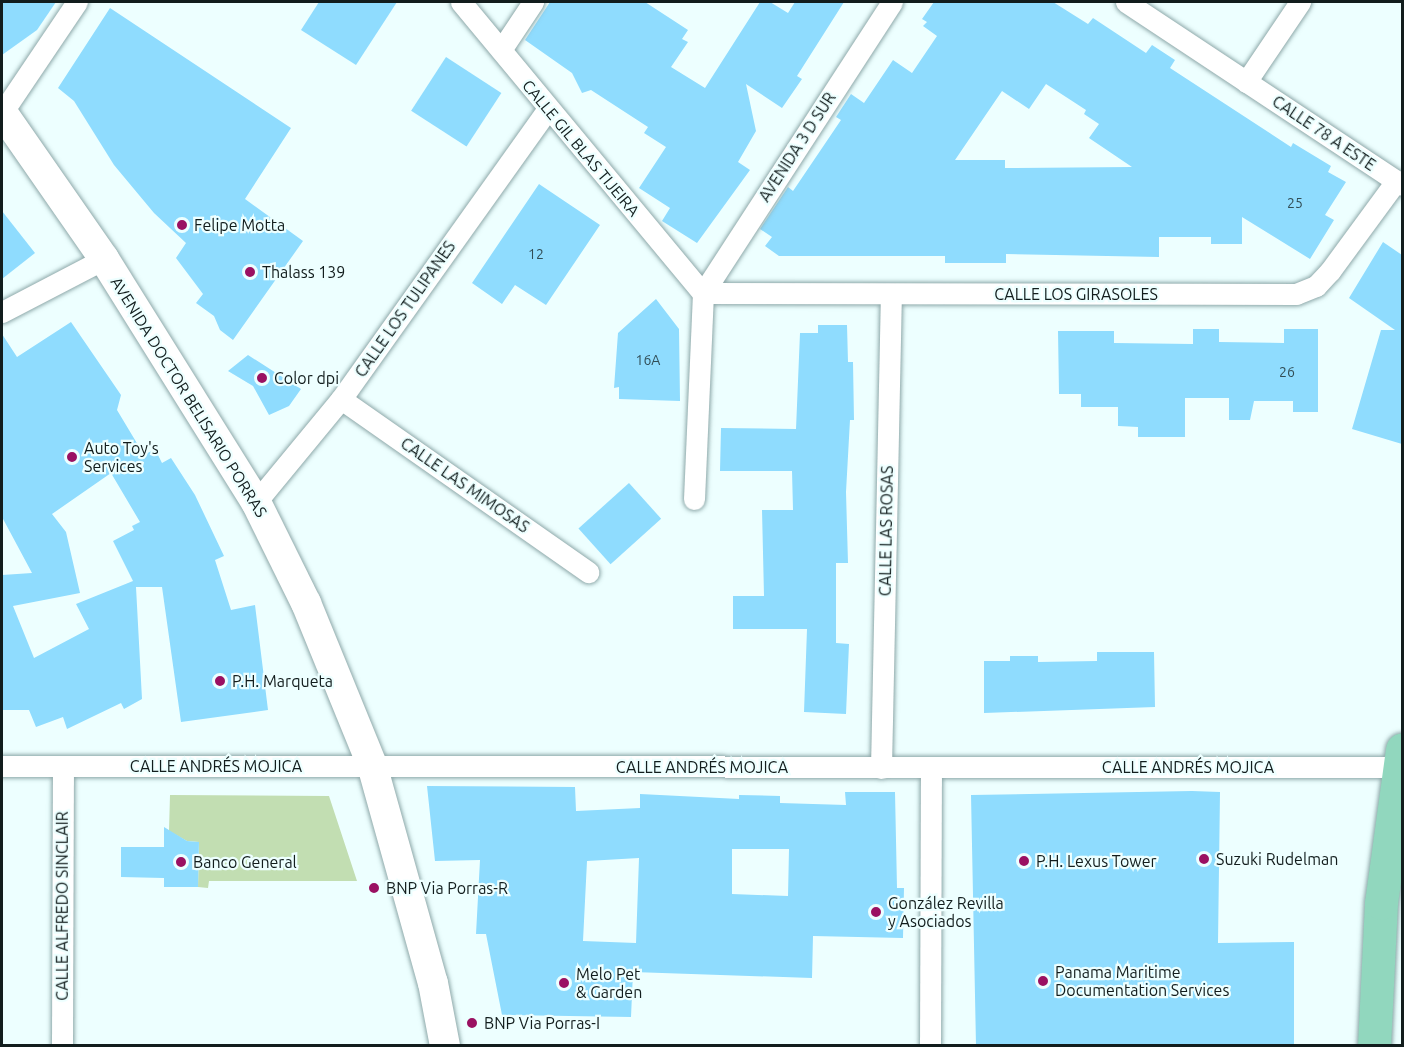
<!DOCTYPE html>
<meta charset="utf-8">
<style>
body{margin:0}
#map{position:relative;width:1404px;height:1047px;overflow:hidden;background:#edffff;font-family:Ubuntu,sans-serif}
div>[style]{position:absolute}
.green>*{inset:0;background:#c2deb2}
.building>*{inset:0;background:#8fdcfe;transform-origin:0 0}
.roads{filter:drop-shadow(0 0 2px #8ea9aa) drop-shadow(0 0 2px #8ea9aa)}
.street>*{height:21px;margin:-10.5px;padding:0 10.5px;transform-origin:10.5px;border-radius:10.5px;background:#fff}
.secondary>*{height:30px;margin:-15px;padding:0 15px;transform-origin:15px;border-radius:15px;background:#fff}
.primary>*{height:33px;margin:-16.5px;padding:0 16.5px;transform-origin:16.5px;border-radius:16.5px;background:#91d7be}
.dots>*{width:16px;height:16px;translate:-50% -50%;box-sizing:border-box;border:3px solid #edffff;border-radius:50%}
span{translate:-50% -50%;white-space:nowrap;text-align:center;line-height:1.15;-webkit-text-stroke:4.5px #edffff;paint-order:stroke}
.number-label{font-size:14px;color:#314d55}
.number-label span{-webkit-text-stroke-width:0}
.street-label{font-size:16px;color:#121d1d}
.poi-label{font-size:16px;color:#121d1d}
.left{translate:0 -50%;text-align:left}
.frame{position:absolute;inset:0;border:3px solid #121d1d;pointer-events:none}
</style>
<div id="map">
<div class="green">
<i style="clip-path:polygon(170px 795px,329px 796px,357px 881px,209px 881px,208px 888px,198px 887px,199px 842px,187px 841px,169px 831px)"></i>
</div>
<div class="building">
<i style="clip-path:polygon(2px 2px,56px 2px,37px 30px,2px 55px)"></i>
<i style="clip-path:polygon(319px 2px,397px 2px,356px 65px,301px 30px)"></i>
<i style="clip-path:polygon(550px 2px,645px 2px,688px 30px,682px 39px,688px 42px,671px 67px,705px 88px,760px 2px,770px 2px,788px 13px,795px 2px,844px 2px,797px 76px,802px 79px,782px 108px,746px 84px,756px 131px,738px 162px,750px 170px,697px 243px,662px 221px,670px 208px,639px 188px,666px 147px,644px 133px,648px 127px,591px 90px,582px 93px,572px 73px,525px 40px)"></i>
<i style="clip-path:polygon(evenodd,934px 2px,1053px 2px,1088px 24px,1093px 18px,1146px 53px,1152px 45px,1175px 60px,1170px 68px,1291px 147px,1293px 143px,1331px 166px,1328px 172px,1346px 182px,1325px 215px,1334px 220px,1310px 259px,1242px 217px,1242px 244px,1211px 244px,1211px 237px,1159px 237px,1159px 257px,1006px 254px,1006px 263px,945px 263px,945px 256px,779px 256px,765px 246px,772px 237px,760px 229px,788px 187px,793px 191px,841px 120px,836px 117px,851px 94px,864px 103px,893px 60px,912px 73px,937px 36px,923px 26px,927px 22px,922px 19px,934px 2px,1046px 84px,1086px 110px,1084px 114px,1099px 124px,1089px 138px,1132px 167px,1005px 168px,1005px 160px,955px 160px,1002px 91px,1029px 109px,1046px 84px)"></i>
<i style="clip-path:polygon(110px 8px,291px 128px,245px 199px,303px 241px,233px 340px,220px 330px,214px 316px,196px 303px,203px 294px,176px 258px,186px 243px,154px 213px,114px 165px,74px 101px,58px 88px)"></i>
<i style="left:446px;top:57px;width:66px;height:64px;rotate:33deg"></i>
<i style="clip-path:polygon(539px 184px,600px 225px,546px 305px,515px 285px,502px 304px,472px 283px)"></i>
<i style="clip-path:polygon(2px 211px,35px 253px,2px 279px)"></i>
<i style="clip-path:polygon(1383px 242px,1402px 255px,1402px 444px,1352px 429px,1381px 330px,1395px 330px,1349px 298px)"></i>
<i style="clip-path:polygon(656px 299px,679px 329px,680px 401px,619px 399px,619px 387px,614px 388px,618px 333px)"></i>
<i style="clip-path:polygon(evenodd,71px 322px,121px 395px,117px 410px,144px 455px,155px 449px,162px 463px,171px 458px,195px 495px,224px 556px,215px 560px,231px 610px,255px 605px,268px 710px,181px 722px,162px 587px,136px 587px,142px 699px,124px 709px,121px 703px,67px 729px,63px 717px,36px 727px,29px 710px,2px 710px,2px 575px,32px 573px,2px 517px,2px 334px,17px 357px,71px 322px,111px 473px,140px 522px,132px 526px,134px 530px,113px 541px,133px 581px,76px 604px,89px 629px,34px 658px,13px 606px,80px 593px,66px 532px,52px 514px,111px 473px)"></i>
<i style="clip-path:polygon(818px 325px,847px 325px,848px 362px,853px 362px,854px 420px,850px 420px,846px 492px,848px 563px,836px 563px,836px 643px,849px 644px,846px 714px,804px 712px,807px 629px,733px 629px,733px 596px,764px 596px,762px 510px,793px 510px,792px 471px,720px 471px,721px 428px,796px 429px,800px 333px,818px 333px)"></i>
<i style="clip-path:polygon(1193px 329px,1219px 329px,1219px 342px,1284px 343px,1284px 329px,1318px 329px,1318px 412px,1293px 412px,1293px 401px,1254px 401px,1250px 420px,1229px 420px,1229px 398px,1185px 398px,1185px 437px,1138px 437px,1138px 427px,1118px 426px,1118px 407px,1081px 407px,1081px 394px,1059px 394px,1058px 331px,1114px 331px,1114px 343px,1193px 344px)"></i>
<i style="clip-path:polygon(248px 355px,301px 389px,289px 406px,269px 415px,253px 386px,228px 371px)"></i>
<i style="left:629px;top:483px;width:48px;height:68px;rotate:48deg"></i>
<i style="clip-path:polygon(1097px 652px,1154px 652px,1155px 707px,984px 713px,984px 661px,1010px 661px,1010px 656px,1038px 656px,1038px 662px,1097px 661px)"></i>
<i style="clip-path:polygon(evenodd,427px 786px,575px 787px,576px 811px,640px 808px,640px 794px,739px 799px,739px 795px,780px 796px,780px 803px,846px 805px,845px 792px,895px 792px,897px 888px,904px 888px,903px 938px,813px 936px,812px 978px,633px 972px,631px 1017px,502px 1015px,486px 934px,476px 934px,480px 860px,435px 861px,427px 786px,732px 849px,789px 849px,788px 896px,732px 894px,732px 849px,427px 786px,639px 858px,636px 943px,583px 941px,587px 861px,639px 858px)"></i>
<i style="clip-path:polygon(1192px 791px,1220px 792px,1218px 943px,1294px 942px,1294px 1046px,976px 1046px,971px 795px)"></i>
<i style="clip-path:polygon(164px 827px,187px 841px,199px 842px,198px 887px,164px 887px,164px 878px,121px 877px,121px 847px,164px 847px)"></i>
</div>
<div class="roads">
<div class="street">
<i style="left:461px;top:2px;width:378px;rotate:50.3deg"></i>
<i style="left:1126px;top:2px;width:331px;rotate:33.5deg"></i>
<i style="left:501px;top:50px;width:58px;rotate:-56.3deg"></i>
<i style="left:1246px;top:82px;width:97px;rotate:-56deg"></i>
<i style="left:2px;top:113px;width:134px;rotate:-56deg"></i>
<i style="left:703px;top:293px;width:593px;rotate:0.1deg"></i>
<i style="left:1296px;top:294px;width:22px;rotate:-22deg"></i>
<i style="left:1316px;top:286px;width:21px;rotate:-47deg"></i>
<i style="left:1330px;top:271px;width:112px;rotate:-53.7deg"></i>
<i style="left:703px;top:293px;width:347px;rotate:-57deg"></i>
<i style="left:2px;top:312px;width:115px;rotate:-27.5deg"></i>
<i style="left:341px;top:399px;width:302px;rotate:35deg"></i>
<i style="left:694px;top:499px;width:206px;rotate:-87.5deg"></i>
<i style="left:256px;top:502px;width:134px;rotate:-50.5deg"></i>
<i style="left:341px;top:399px;width:355px;rotate:-54.5deg"></i>
<i style="left:2px;top:766px;width:1400px;rotate:0.04deg"></i>
<i style="left:881px;top:768px;width:474px;rotate:-88.8deg"></i>
<i style="left:62px;top:1046px;width:280px;rotate:-89.8deg"></i>
<i style="left:930px;top:1046px;width:279px;rotate:-89.8deg"></i>
</div>
<div class="secondary">
<i style="left:2px;top:112px;width:179px;rotate:55.2deg"></i>
<i style="left:104px;top:259px;width:287px;rotate:58deg"></i>
<i style="left:256px;top:502px;width:113px;rotate:63.7deg"></i>
<i style="left:306px;top:603px;width:175px;rotate:67.8deg"></i>
<i style="left:372px;top:765px;width:226px;rotate:74.4deg"></i>
<i style="left:433px;top:983px;width:64px;rotate:79.2deg"></i>
</div>
<div class="primary">
<i style="left:1374px;top:1046px;width:143px;rotate:-87.2deg"></i>
<i style="left:1381px;top:903px;width:155px;rotate:-82.2deg"></i>
</div>
</div>
<div class="dots">
<i style="left:182px;top:225px;background:#9a1162"></i>
<i style="left:250px;top:272px;background:#9a1162"></i>
<i style="left:262px;top:378px;background:#9a1162"></i>
<i style="left:72px;top:457px;background:#9a1162"></i>
<i style="left:220px;top:681px;background:#9a1162"></i>
<i style="left:1204px;top:859px;background:#9a1162"></i>
<i style="left:1024px;top:861px;background:#9a1162"></i>
<i style="left:181px;top:862px;background:#9a1162"></i>
<i style="left:374px;top:888px;background:#9a1162"></i>
<i style="left:876px;top:912px;background:#9a1162"></i>
<i style="left:1043px;top:981px;background:#9a1162"></i>
<i style="left:564px;top:983px;background:#9a1162"></i>
<i style="left:472px;top:1023px;background:#9a1162"></i>
</div>
<div class="number-label">
<span style="left:1295px;top:203px">25</span>
<span style="left:536px;top:254px">12</span>
<span style="left:648px;top:360px">16A</span>
<span style="left:1287px;top:372px">26</span>
</div>
<div class="street-label">
<span style="left:1324px;top:133px;rotate:34deg">CALLE 78 A ESTE</span>
<span style="left:797px;top:147px;rotate:-57deg">AVENIDA 3 D SUR</span>
<span style="left:581px;top:148px;rotate:50deg">CALLE GIL BLAS TIJEIRA</span>
<span style="left:1076px;top:294px">CALLE LOS GIRASOLES</span>
<span style="left:405px;top:309px;rotate:-55deg">CALLE LOS TULIPANES</span>
<span style="left:189px;top:397px;rotate:58deg">AVENIDA DOCTOR BELISARIO PORRAS</span>
<span style="left:465px;top:485px;rotate:35deg">CALLE LAS MIMOSAS</span>
<span style="left:886px;top:531px;rotate:-89deg">CALLE LAS ROSAS</span>
<span style="left:216px;top:766px">CALLE ANDRÉS MOJICA</span>
<span style="left:702px;top:767px">CALLE ANDRÉS MOJICA</span>
<span style="left:1188px;top:767px">CALLE ANDRÉS MOJICA</span>
<span style="left:62px;top:906px;rotate:-90deg">CALLE ALFREDO SINCLAIR</span>
</div>
<div class="poi-label">
<span class="left" style="left:194px;top:225px">Felipe Motta</span>
<span class="left" style="left:262px;top:272px">Thalass 139</span>
<span class="left" style="left:274px;top:378px">Color dpi</span>
<span class="left" style="left:84px;top:457px">Auto Toy's<br>Services</span>
<span class="left" style="left:232px;top:681px">P.H. Marqueta</span>
<span class="left" style="left:1216px;top:859px">Suzuki Rudelman</span>
<span class="left" style="left:1036px;top:861px">P.H. Lexus Tower</span>
<span class="left" style="left:193px;top:862px">Banco General</span>
<span class="left" style="left:386px;top:888px">BNP Via Porras-R</span>
<span class="left" style="left:888px;top:912px">González Revilla<br>y Asociados</span>
<span class="left" style="left:1055px;top:981px">Panama Maritime<br>Documentation Services</span>
<span class="left" style="left:576px;top:983px">Melo Pet<br>&amp; Garden</span>
<span class="left" style="left:484px;top:1023px">BNP Via Porras-I</span>
</div>
<div class="frame"></div>
</div>
